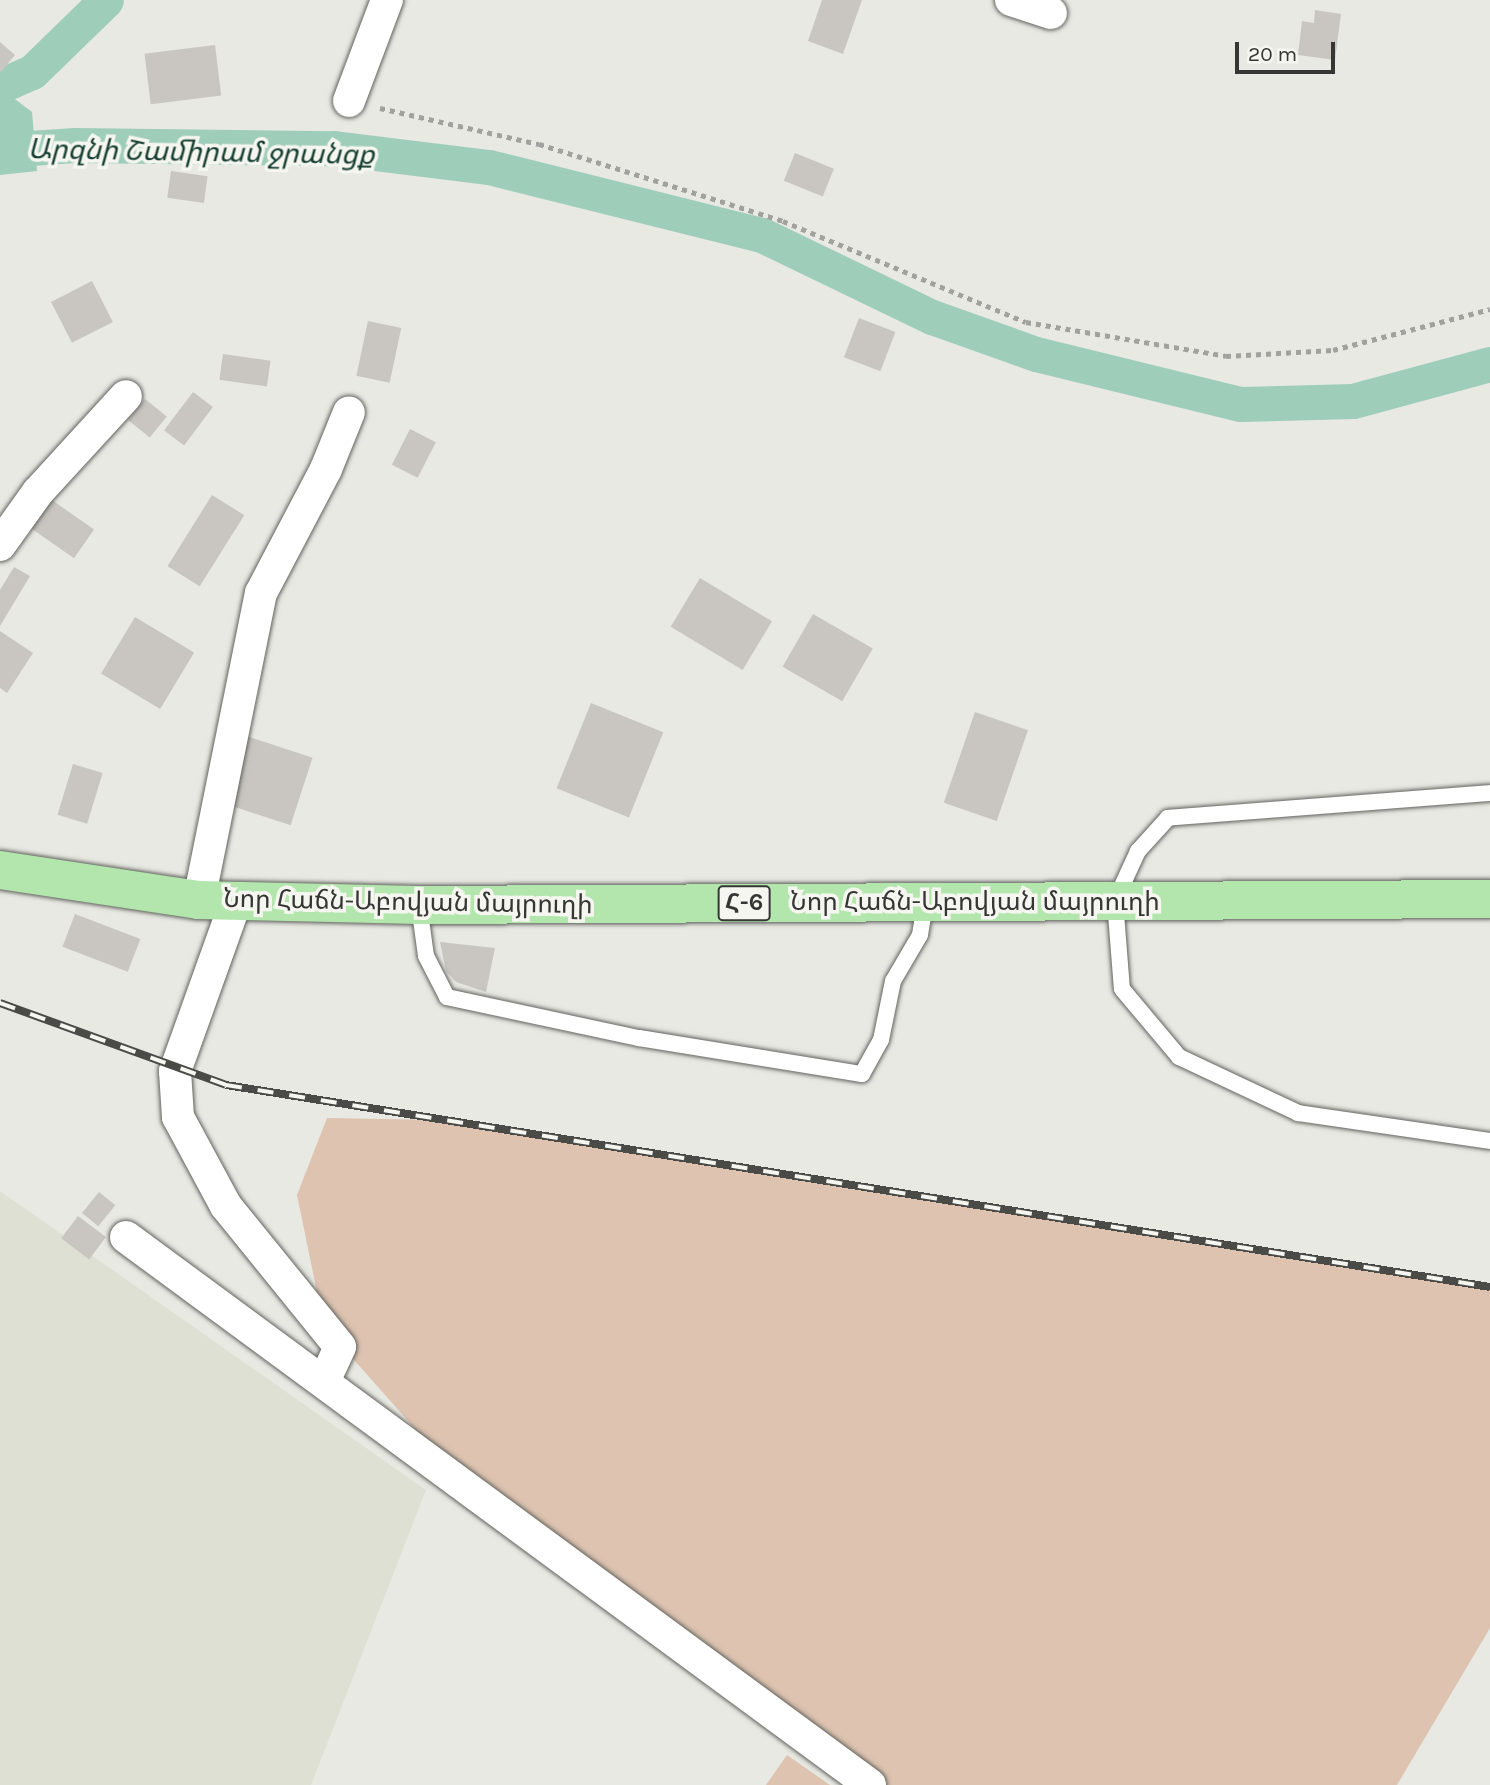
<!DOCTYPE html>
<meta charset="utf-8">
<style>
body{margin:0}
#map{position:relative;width:1490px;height:1785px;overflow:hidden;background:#e8e9e3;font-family:Karla,"Noto Sans Armenian",sans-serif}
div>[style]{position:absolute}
.built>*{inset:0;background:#dee0d3}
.green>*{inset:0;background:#ddc3b0}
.water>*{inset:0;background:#9ecdba}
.canal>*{height:35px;margin:-17.5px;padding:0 17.5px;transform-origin:17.5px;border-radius:17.5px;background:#9ecdba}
.building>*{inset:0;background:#c9c6c1;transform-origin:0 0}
.path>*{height:4.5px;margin-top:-2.25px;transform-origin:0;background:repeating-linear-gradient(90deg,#a1a29d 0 5px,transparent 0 10px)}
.roads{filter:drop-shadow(0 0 2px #62635e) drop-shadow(0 0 2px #62635e)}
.service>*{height:16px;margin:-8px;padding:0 8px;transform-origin:8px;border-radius:8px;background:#fff}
.minor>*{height:32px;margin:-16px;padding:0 16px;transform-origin:16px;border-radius:16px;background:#fff}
.primary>*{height:38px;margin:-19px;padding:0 19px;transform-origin:19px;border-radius:19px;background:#b2e6ac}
.rail>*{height:8px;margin-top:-4px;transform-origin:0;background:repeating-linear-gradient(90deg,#f5f6f0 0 16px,#4a4a47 0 32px);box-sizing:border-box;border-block:2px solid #4a4a47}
span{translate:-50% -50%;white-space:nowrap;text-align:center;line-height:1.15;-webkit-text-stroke:7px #f5f6f0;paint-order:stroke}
.shield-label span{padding:2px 5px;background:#f5f6f0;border:2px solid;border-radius:5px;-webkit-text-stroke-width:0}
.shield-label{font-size:24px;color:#363634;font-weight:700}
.street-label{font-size:26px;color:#363634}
.water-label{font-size:28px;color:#153d30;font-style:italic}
.scale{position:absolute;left:1235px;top:42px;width:100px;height:32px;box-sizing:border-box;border:4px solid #363634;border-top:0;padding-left:9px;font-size:21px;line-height:24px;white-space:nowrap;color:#363634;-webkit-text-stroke:5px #f5f6f0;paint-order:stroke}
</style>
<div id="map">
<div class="built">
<i style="clip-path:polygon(0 1191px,426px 1490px,311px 1785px,0 1785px)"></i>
</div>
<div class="green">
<i style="clip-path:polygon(327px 1118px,438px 1120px,1490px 1285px,1490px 1628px,1397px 1785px,887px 1785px,493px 1517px,324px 1326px,297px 1195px)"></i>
<i style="clip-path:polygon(787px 1755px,830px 1785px,766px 1785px)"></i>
</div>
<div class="water">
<i style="clip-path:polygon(0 88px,32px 112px,37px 171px,0 175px)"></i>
</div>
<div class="canal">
<i style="left:0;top:86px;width:35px;rotate:-24deg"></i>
<i style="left:32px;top:72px;width:103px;rotate:-44.2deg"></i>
<i style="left:0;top:150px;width:75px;rotate:-3.8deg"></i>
<i style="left:75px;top:145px;width:259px;rotate:0.7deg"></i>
<i style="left:334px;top:148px;width:156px;rotate:7deg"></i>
<i style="left:489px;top:167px;width:281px;rotate:14deg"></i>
<i style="left:762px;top:235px;width:189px;rotate:25.8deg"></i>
<i style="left:932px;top:317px;width:110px;rotate:19.6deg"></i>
<i style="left:1036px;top:354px;width:210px;rotate:13.8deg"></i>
<i style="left:1240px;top:404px;width:113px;rotate:-1.5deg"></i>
<i style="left:1353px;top:401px;width:142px;rotate:-15.1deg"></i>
</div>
<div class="building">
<i style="clip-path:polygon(822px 0,862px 0,843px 54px,808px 41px)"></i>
<i style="clip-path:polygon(1315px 10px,1341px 14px,1335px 60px,1298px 55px,1302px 21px,1314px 23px)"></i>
<i style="clip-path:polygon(0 42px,15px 55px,0 73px)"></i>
<i style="left:215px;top:45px;width:51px;height:71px;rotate:83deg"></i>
<i style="left:795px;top:153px;width:42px;height:30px;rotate:22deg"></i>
<i style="left:171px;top:171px;width:37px;height:27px;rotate:8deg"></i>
<i style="left:92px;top:281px;width:46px;height:46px;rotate:63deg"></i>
<i style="left:859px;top:318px;width:39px;height:42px;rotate:21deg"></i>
<i style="left:368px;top:321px;width:34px;height:56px;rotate:12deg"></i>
<i style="left:223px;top:354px;width:48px;height:26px;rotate:8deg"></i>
<i style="left:193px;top:392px;width:25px;height:48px;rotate:37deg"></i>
<i style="left:145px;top:399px;width:28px;height:27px;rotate:39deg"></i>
<i style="left:410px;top:429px;width:29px;height:40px;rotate:27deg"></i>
<i style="left:212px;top:495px;width:38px;height:84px;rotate:32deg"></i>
<i style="left:49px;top:498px;width:55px;height:35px;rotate:35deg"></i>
<i style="clip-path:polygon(14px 567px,30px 576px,0 626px,0 590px)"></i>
<i style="left:700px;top:578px;width:84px;height:57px;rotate:31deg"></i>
<i style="left:813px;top:614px;width:69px;height:61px;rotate:30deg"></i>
<i style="left:135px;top:617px;width:69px;height:66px;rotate:31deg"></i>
<i style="clip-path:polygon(0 631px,33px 653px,7px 693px,0 688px)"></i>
<i style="left:591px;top:703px;width:78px;height:92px;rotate:22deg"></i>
<i style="left:975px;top:712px;width:56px;height:96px;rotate:19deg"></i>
<i style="left:246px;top:736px;width:70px;height:71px;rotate:18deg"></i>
<i style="left:73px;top:764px;width:31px;height:53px;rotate:17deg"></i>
<i style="left:75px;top:914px;width:70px;height:35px;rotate:21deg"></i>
<i style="clip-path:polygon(440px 942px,495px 948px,486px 992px,456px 982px,446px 971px)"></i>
<i style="left:99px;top:1192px;width:21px;height:27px;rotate:39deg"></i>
<i style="left:78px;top:1216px;width:35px;height:28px;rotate:37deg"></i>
</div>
<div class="path">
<i style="left:380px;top:108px;width:163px;rotate:12.8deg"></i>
<i style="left:539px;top:144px;width:256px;rotate:17.5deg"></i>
<i style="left:783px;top:221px;width:263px;rotate:22.6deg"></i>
<i style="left:1026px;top:322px;width:203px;rotate:9.6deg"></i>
<i style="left:1226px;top:356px;width:107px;rotate:-3.2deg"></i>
<i style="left:1333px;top:350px;width:162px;rotate:-14.6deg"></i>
</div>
<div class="roads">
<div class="service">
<i style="left:1490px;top:793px;width:323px;rotate:175.6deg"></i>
<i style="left:1168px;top:818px;width:45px;rotate:132.3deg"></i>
<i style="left:1138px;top:851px;width:55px;rotate:114.7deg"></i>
<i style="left:1115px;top:901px;width:88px;rotate:85.5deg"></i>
<i style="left:1122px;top:989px;width:89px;rotate:50deg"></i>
<i style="left:1179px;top:1057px;width:132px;rotate:25.2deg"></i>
<i style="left:1298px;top:1113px;width:194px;rotate:8.3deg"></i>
<i style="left:419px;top:905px;width:51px;rotate:82.2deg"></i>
<i style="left:426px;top:956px;width:46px;rotate:62.9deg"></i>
<i style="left:447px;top:997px;width:196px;rotate:12.1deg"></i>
<i style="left:639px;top:1038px;width:226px;rotate:9.2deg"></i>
<i style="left:862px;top:1074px;width:39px;rotate:-61deg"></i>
<i style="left:881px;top:1040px;width:60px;rotate:-78.5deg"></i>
<i style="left:893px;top:981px;width:53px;rotate:-59.6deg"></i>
<i style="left:920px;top:935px;width:33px;rotate:-81deg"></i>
</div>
<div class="minor">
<i style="left:1011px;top:0;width:42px;rotate:18deg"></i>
<i style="left:349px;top:101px;width:108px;rotate:-69.4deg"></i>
<i style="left:0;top:545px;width:65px;rotate:-54.4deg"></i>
<i style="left:38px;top:492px;width:130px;rotate:-47.5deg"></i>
<i style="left:199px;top:900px;width:313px;rotate:-78.6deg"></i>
<i style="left:261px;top:593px;width:140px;rotate:-62.3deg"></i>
<i style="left:326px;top:469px;width:61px;rotate:-68deg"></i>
<i style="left:236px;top:901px;width:181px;rotate:109.7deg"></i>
<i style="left:175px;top:1071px;width:46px;rotate:86.3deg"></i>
<i style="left:178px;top:1117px;width:101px;rotate:61.7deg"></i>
<i style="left:226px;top:1206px;width:181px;rotate:51deg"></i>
<i style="left:340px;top:1347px;width:38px;rotate:115deg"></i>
<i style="left:126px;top:1237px;width:924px;rotate:36.37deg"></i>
</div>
<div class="primary">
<i style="left:0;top:870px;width:201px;rotate:8.6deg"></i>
<i style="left:199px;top:900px;width:220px;rotate:1.3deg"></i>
<i style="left:419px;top:905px;width:1071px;rotate:-0.32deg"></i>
</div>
</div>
<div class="rail">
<i style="left:0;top:1003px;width:240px;rotate:19.9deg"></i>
<i style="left:226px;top:1085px;width:1280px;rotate:9.08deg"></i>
</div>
<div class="shield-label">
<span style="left:744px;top:903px">Հ-6</span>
</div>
<div class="street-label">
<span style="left:408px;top:902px;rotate:1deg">Նոր Հաճն-Աբովյան մայրուղի</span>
<span style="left:975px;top:902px">Նոր Հաճն-Աբովյան մայրուղի</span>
</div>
<div class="water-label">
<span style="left:201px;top:152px;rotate:1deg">Արզնի Շամիրամ ջրանցք</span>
</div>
<div class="scale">20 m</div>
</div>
